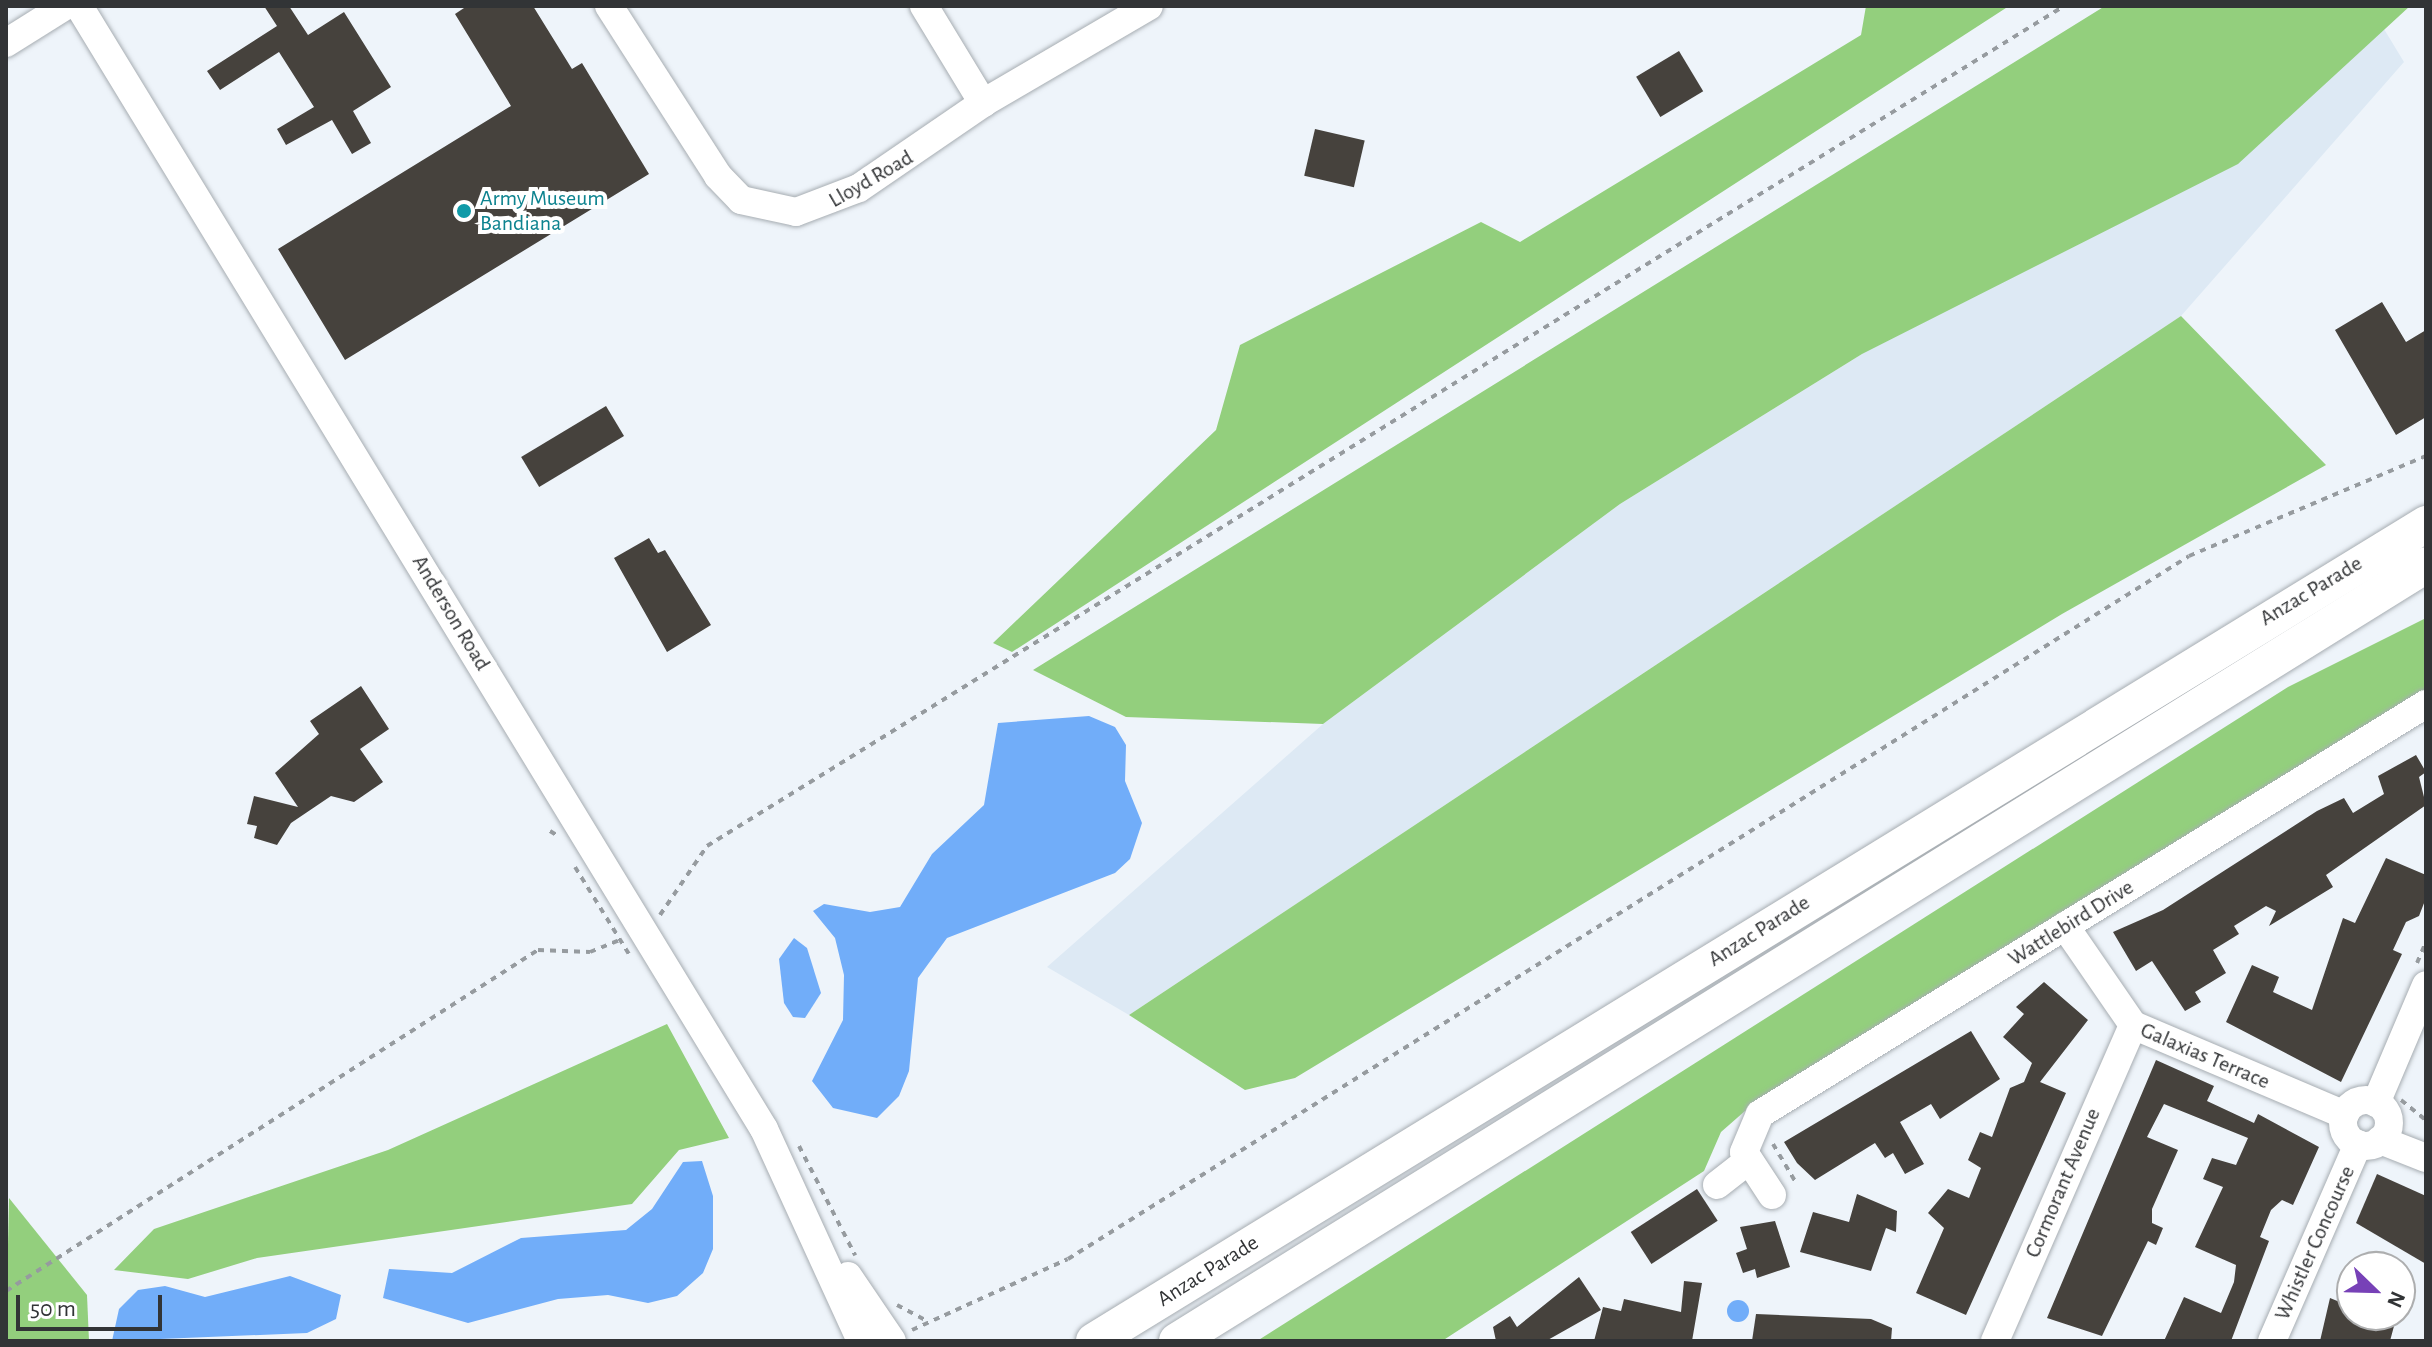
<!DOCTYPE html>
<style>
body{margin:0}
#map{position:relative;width:2432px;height:1347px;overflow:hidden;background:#eef4fa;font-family:"Alegreya Sans",sans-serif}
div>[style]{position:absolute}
.built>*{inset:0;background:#dde9f4}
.forest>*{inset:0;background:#93cf7d}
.water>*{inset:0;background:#71adf9}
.round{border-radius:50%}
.building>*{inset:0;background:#46423d;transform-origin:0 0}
.path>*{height:4px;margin-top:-2px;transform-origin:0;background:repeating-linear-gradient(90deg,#969b9f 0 6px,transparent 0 12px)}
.roads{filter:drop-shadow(0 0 2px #a7adb2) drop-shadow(0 0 2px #a7adb2)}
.minor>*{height:28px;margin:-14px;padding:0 14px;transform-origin:14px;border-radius:14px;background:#fff}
.minor>.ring{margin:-14px;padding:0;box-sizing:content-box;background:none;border:28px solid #fff;border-radius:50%}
.major>*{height:36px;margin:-18px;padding:0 18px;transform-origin:18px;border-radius:18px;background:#fff}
.dots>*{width:22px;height:22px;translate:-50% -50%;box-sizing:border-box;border:4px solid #fff;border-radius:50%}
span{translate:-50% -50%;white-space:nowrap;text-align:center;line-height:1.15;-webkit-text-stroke:8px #fff;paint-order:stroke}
.street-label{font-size:22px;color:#323436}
.culture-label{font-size:22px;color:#0d838f}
.left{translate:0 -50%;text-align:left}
.frame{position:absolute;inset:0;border:8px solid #323436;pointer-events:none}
.north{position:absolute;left:2336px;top:1251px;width:80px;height:80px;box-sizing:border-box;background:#fff;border:2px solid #adaeaf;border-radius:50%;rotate:113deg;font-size:22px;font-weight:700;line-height:32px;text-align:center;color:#323436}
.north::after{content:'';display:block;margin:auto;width:28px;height:36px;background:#7741b7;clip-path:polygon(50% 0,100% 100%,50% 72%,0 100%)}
.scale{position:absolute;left:16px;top:1295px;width:146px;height:36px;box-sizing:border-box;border:4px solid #323436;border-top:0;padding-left:10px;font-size:24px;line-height:28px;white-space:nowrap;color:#323436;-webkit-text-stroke:6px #fff;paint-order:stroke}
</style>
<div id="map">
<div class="built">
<i style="clip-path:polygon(2370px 6px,2404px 62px,2181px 316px,1129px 1015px,1047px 967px,1323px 724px,1620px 504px,1862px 354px)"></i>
</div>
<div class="forest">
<i style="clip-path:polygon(1866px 6px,2009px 6px,1012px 652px,993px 643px,1216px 430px,1240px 345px,1481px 222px,1520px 242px,1861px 35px)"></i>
<i style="clip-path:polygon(2105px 6px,2410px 6px,2238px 164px,1862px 354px,1620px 504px,1323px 724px,1126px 717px,1033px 670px)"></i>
<i style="clip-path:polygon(2181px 316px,2326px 465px,2062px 614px,1295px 1078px,1245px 1090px,1129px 1015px)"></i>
<i style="clip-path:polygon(2426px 618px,2426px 695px,1753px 1104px,1721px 1132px,1704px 1171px,1442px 1341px,1257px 1341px,2288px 687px)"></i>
<i style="clip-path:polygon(667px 1024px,729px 1138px,679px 1150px,632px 1204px,257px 1258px,188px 1279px,114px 1270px,154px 1229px,388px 1150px)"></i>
<i style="clip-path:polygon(9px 1198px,87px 1295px,89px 1341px,6px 1341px)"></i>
</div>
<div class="water">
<i style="clip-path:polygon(1089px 716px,1115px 727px,1126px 745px,1125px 781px,1142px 823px,1130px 859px,1115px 873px,947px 938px,918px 978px,909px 1071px,899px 1096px,877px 1118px,833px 1108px,812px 1081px,843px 1020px,844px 975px,835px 938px,813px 911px,824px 904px,870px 912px,900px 907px,932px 854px,984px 805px,998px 723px)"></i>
<i style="clip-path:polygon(794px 938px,807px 948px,821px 993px,805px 1018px,793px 1017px,784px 1003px,779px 959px)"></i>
<i style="clip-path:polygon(702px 1161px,713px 1196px,713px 1249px,703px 1273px,677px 1296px,648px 1303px,608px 1295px,558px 1299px,468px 1323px,383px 1298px,389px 1269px,452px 1273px,521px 1238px,626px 1230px,652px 1209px,683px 1162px)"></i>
<i style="clip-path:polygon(290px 1276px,341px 1295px,336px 1319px,307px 1333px,112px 1341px,119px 1309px,138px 1290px,165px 1286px,205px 1297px)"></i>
<i class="round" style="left:1727px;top:1300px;width:22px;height:22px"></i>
</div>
<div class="building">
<i style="clip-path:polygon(264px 6px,289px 6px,308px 35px,344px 12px,391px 87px,353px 111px,371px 143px,352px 154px,332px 120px,286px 145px,277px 129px,314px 107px,279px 52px,220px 90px,207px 71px,277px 26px)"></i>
<i style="clip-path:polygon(467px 6px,533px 6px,572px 69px,582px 63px,649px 174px,345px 360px,278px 249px,511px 106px,455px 14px)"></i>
<i style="left:1679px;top:51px;width:47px;height:50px;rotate:59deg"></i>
<i style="left:1315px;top:129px;width:51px;height:48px;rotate:13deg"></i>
<i style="clip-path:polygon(2382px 302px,2406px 342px,2426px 330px,2426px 417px,2396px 435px,2335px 330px)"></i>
<i style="left:606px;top:406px;width:35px;height:99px;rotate:59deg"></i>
<i style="clip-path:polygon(649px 538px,658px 553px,665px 550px,711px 625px,667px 652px,614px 558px)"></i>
<i style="clip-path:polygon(361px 686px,389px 729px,360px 749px,383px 782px,354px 802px,331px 796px,291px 823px,277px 845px,254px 838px,257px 826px,247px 824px,254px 796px,298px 807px,275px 773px,319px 734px,310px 721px)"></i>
<i style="clip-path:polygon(2416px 755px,2426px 772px,2419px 777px,2426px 805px,2326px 875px,2333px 887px,2269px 926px,2276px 911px,2266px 906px,2234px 926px,2239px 934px,2213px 950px,2226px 973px,2195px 992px,2201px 1002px,2185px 1011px,2152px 961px,2136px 971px,2113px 932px,2163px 910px,2317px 811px,2344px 798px,2353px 813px,2384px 794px,2378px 776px)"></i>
<i style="clip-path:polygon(2386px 858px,2426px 875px,2426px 898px,2419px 916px,2406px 922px,2393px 950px,2402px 954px,2341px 1082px,2226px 1022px,2252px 965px,2279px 977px,2273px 992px,2312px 1010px,2343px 918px,2355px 923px)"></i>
<i style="clip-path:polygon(2044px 982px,2088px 1020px,2040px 1082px,2066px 1093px,1966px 1315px,1916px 1293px,1944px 1228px,1928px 1213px,1948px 1189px,1969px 1198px,1981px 1168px,1968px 1160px,1980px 1132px,1992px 1137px,2010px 1088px,2024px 1082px,2032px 1063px,2003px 1037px,2024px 1014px,2016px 1007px)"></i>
<i style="clip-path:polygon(1971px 1031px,2000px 1079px,1940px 1119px,1931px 1104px,1900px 1122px,1924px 1164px,1905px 1174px,1893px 1153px,1885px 1158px,1875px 1143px,1815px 1180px,1797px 1163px,1784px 1142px)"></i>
<i style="clip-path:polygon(2156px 1060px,2214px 1086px,2207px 1101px,2254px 1123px,2258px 1114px,2319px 1147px,2293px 1205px,2282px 1200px,2271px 1210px,2260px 1237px,2269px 1241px,2231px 1341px,2164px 1341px,2184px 1297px,2221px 1313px,2234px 1282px,2236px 1265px,2195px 1247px,2223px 1187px,2203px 1179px,2212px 1158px,2236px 1165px,2248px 1138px,2164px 1104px,2147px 1137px,2178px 1150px,2152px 1209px,2152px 1223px,2163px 1228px,2156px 1245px,2148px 1241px,2102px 1336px,2047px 1318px)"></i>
<i style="clip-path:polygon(2377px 1174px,2426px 1196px,2426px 1264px,2356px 1223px)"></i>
<i style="left:1697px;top:1189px;width:38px;height:79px;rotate:57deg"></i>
<i style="clip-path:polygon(1857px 1194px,1897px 1211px,1896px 1232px,1886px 1228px,1871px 1271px,1800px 1252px,1813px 1212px,1849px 1222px)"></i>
<i style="clip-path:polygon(1775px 1221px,1790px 1267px,1757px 1278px,1755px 1269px,1743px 1273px,1736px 1253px,1747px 1249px,1740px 1227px)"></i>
<i style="clip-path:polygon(1579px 1277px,1601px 1310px,1546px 1341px,1496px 1341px,1493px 1327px,1510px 1316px,1517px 1327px)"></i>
<i style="clip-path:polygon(1684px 1281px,1702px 1283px,1692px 1341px,1594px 1341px,1603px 1307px,1621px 1311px,1624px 1299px,1681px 1312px)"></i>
<i style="clip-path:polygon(2330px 1298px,2352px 1307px,2352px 1315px,2397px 1315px,2390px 1341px,2320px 1341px)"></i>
<i style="clip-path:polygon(1756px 1314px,1871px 1319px,1892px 1328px,1891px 1341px,1752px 1341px)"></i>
</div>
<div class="path">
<i style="left:550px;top:831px;width:9px;rotate:32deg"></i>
<i style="left:575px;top:867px;width:102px;rotate:58.2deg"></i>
<i style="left:660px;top:915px;width:83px;rotate:-55.7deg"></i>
<i style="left:707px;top:846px;width:1596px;rotate:-31.76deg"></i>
<i style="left:2417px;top:963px;width:23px;rotate:-67deg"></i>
<i style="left:2401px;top:1100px;width:32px;rotate:39deg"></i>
<i style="left:1773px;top:1144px;width:43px;rotate:59.3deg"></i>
<i style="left:799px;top:1146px;width:123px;rotate:62.8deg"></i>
<i style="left:6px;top:1291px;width:632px;rotate:-32.66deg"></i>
<i style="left:538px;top:950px;width:52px;rotate:2.2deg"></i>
<i style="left:590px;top:952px;width:35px;rotate:-22deg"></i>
<i style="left:897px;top:1305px;width:32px;rotate:28deg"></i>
<i style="left:912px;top:1330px;width:171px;rotate:-24.5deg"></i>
<i style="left:1068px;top:1259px;width:1323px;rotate:-32.09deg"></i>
<i style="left:2189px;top:556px;width:257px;rotate:-22.9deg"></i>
</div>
<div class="roads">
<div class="minor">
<i style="left:79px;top:6px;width:1315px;rotate:58.62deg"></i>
<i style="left:764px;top:1129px;width:233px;rotate:65.4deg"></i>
<i style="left:609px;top:6px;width:202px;rotate:57.3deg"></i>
<i style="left:718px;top:176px;width:33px;rotate:46deg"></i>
<i style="left:741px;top:200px;width:56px;rotate:12.3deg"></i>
<i style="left:796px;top:212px;width:67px;rotate:-20.9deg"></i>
<i style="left:859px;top:188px;width:150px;rotate:-34.4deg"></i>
<i style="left:983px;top:103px;width:192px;rotate:-30.3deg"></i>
<i style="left:924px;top:6px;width:114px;rotate:58.7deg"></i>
<i style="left:6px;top:43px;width:70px;rotate:-32.1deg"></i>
<i style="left:2065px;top:926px;width:120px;rotate:55.5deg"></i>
<i style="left:2133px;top:1025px;width:230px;rotate:23deg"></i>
<i class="ring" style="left:2343px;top:1100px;width:18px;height:18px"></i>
<i style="left:2376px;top:1103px;width:128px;rotate:-67deg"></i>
<i style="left:2380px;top:1140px;width:49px;rotate:21.4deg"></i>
<i style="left:1717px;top:1185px;width:39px;rotate:-38deg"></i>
<i style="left:1772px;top:1195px;width:51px;rotate:-123.1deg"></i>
<i style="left:1744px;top:1152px;width:41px;rotate:-67.2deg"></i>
<i style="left:1760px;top:1114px;width:782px;rotate:-31.62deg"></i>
<i style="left:848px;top:1276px;width:78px;rotate:55.9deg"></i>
<i style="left:1995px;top:1341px;width:345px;rotate:-66.4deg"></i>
<i style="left:2272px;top:1341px;width:215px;rotate:-66.4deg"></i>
</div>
<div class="major">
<i style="left:1094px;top:1341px;width:1563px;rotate:-31.52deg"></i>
<i style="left:1177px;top:1341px;width:1470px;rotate:-31.85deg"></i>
</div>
</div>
<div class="dots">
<i style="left:464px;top:211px;background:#0f9aa8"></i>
</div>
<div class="street-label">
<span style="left:871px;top:179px;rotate:-30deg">Lloyd Road</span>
<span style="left:2311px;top:591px;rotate:-31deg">Anzac Parade</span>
<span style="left:451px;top:613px;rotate:59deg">Anderson Road</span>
<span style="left:2071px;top:923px;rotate:-32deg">Wattlebird Drive</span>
<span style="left:1759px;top:931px;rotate:-32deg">Anzac Parade</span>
<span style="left:2205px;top:1056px;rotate:23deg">Galaxias Terrace</span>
<span style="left:2063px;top:1183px;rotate:-67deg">Cormorant Avenue</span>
<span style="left:2315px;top:1243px;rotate:-66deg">Whistler Concourse</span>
<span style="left:1208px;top:1271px;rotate:-32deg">Anzac Parade</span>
</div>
<div class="culture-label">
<span class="left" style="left:480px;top:211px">Army Museum<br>Bandiana</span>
</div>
<div class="frame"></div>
<div class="north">N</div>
<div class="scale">50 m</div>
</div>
